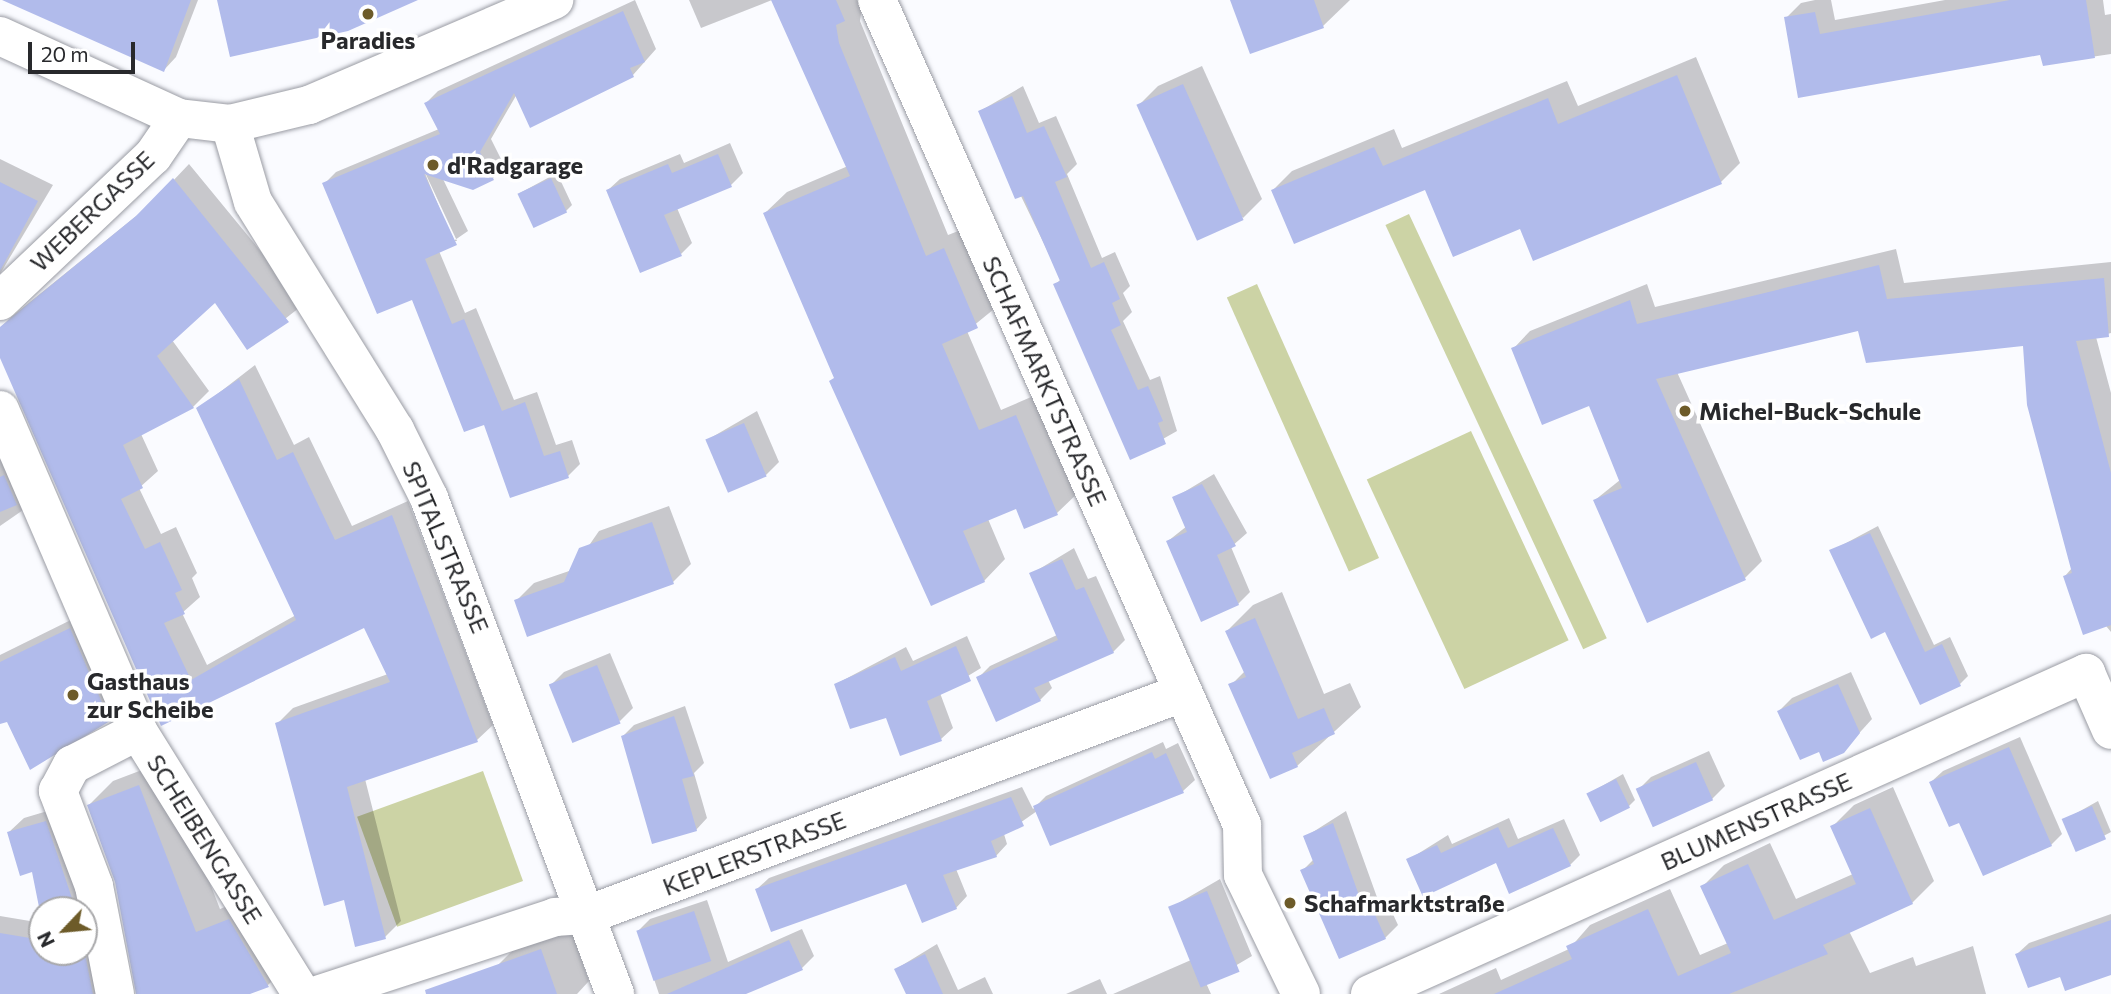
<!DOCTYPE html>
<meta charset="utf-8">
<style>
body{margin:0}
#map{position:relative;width:2111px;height:994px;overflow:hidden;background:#fafbff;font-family:Commissioner,sans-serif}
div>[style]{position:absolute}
.green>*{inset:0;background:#ccd3a5;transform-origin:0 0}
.shadow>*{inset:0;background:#0003}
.building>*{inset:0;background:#b1bbeb;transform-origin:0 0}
.roads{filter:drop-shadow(0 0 2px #9a9ca4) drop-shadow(0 0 2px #9a9ca4)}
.minor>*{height:38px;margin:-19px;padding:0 19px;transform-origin:19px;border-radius:19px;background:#fff}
.dots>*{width:19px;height:19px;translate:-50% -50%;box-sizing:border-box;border:4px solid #fff;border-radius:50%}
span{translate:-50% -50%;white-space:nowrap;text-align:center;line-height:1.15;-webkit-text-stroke:7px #fff;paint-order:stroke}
.poi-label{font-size:24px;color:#28292c;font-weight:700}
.left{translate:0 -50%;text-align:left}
.street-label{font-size:24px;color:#28292c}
.north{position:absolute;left:28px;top:896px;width:70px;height:70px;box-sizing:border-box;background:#fff;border:2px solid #a9a9ab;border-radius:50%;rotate:244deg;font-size:19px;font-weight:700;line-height:28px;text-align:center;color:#28292c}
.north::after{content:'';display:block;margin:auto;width:24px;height:32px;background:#6d5b29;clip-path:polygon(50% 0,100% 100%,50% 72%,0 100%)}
.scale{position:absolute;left:28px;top:42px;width:107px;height:32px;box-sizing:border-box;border:4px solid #28292c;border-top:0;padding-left:9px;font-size:21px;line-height:24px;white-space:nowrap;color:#28292c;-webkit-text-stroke:5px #fff;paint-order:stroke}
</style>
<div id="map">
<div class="green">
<i style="left:1409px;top:214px;width:468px;height:26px;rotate:65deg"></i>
<i style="left:1257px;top:284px;width:300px;height:33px;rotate:66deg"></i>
<i style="left:1471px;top:431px;width:231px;height:115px;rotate:65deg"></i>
<i style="left:483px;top:771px;width:117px;height:134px;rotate:70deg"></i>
</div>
<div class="shadow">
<i style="clip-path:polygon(6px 0,198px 0,176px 57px,164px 70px)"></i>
<i style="clip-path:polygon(evenodd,635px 0,656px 49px,633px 75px,517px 94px,491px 139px,505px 167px,492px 179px,443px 179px,468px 231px,439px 251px,465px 313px,476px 308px,514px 400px,537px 392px,556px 445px,572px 440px,580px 464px,568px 476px,485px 423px,413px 298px,324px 184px,336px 172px,439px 129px,426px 103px,438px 91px,635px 0,422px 166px,457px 241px,453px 241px,422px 166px)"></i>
<i style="clip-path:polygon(689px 0,772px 0,701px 28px)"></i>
<i style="clip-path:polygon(773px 0,863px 0,860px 21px,948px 235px,966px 228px,999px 305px,967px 331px,1001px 410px,1038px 394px,1079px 492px,1057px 513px,1017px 507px,988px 519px,1005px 559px,984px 581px,836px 377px,765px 213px,787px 192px,848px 166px)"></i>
<i style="clip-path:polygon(1232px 0,1350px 0,1323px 26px)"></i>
<i style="clip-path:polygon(1815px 0,1831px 0,1835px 20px,1945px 0,2103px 0,2105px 15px,2111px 14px,2111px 54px,2044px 64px,2042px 53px,1800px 96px,1786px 18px,1801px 3px)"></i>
<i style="clip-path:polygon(1696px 57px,1740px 163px,1721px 182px,1521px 227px,1426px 187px,1273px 190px,1292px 171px,1394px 129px,1402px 148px,1567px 81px,1578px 106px)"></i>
<i style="clip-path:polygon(1202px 66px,1262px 199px,1243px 218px,1139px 105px,1158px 86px)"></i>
<i style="clip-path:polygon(1023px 86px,1039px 123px,1056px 116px,1077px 164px,1067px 174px,1102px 258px,1115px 252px,1130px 286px,1123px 293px,1132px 312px,1123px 321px,1150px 380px,1160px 376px,1177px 431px,1131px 457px,1055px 285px,1061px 279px,980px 111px)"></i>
<i style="clip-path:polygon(730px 143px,743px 173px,731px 185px,677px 208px,692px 243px,681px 254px,608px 190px,620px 179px,680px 154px,684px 163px)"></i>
<i style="clip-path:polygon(0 159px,53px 185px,0 274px)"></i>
<i style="clip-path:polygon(189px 164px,304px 304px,248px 348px,215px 300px,172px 340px,209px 391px,193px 407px,141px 434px,158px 471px,139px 488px,161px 534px,176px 527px,197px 573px,192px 578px,200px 597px,182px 613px,207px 665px,296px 615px,198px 409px,255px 365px,294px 445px,309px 437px,352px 526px,408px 501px,493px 725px,477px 740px,365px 779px,401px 921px,385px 937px,345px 898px,277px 724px,293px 708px,388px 674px,365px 626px,161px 723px,0 349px,0 328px,10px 318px,151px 204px)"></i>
<i style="clip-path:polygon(557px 173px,572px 205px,566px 211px,520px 193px)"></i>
<i style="clip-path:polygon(1896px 249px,1904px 283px,2111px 262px,2111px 333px,2096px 337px,2111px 393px,2111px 632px,2065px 576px,2072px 568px,2025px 344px,1860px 329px,1677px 372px,1762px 561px,1745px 578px,1595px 500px,1620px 480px,1590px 404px,1513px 349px,1530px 331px,1647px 284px,1655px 307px)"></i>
<i style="clip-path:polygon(757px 411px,779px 462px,766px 475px,707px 440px)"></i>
<i style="clip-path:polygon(0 452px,26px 508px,0 526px)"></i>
<i style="clip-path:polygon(1214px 474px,1247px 533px,1231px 547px,1250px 592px,1238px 604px,1168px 541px,1187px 526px,1174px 498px)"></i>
<i style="clip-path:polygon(669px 506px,691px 564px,673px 582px,528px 634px,516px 601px,534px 583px,572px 570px,599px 531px)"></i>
<i style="clip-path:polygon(1878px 526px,1934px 645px,1950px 637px,1968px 676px,1960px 684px,1886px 630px,1831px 551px)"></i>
<i style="clip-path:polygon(1074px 548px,1088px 579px,1096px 576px,1125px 640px,1113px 652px,1048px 680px,1052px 688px,1040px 700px,978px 678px,990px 666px,1057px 635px,1031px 574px)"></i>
<i style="clip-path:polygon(1282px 592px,1324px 694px,1350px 683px,1361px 707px,1297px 766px,1231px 685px,1245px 671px,1227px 631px,1253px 605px)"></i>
<i style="clip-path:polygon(87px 612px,126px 702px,109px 720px,0 722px,0 655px)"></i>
<i style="clip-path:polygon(967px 636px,981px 668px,940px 693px,953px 728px,941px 739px,901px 754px,888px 716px,836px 684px,906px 647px,913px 661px)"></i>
<i style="clip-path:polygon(610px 653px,633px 708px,620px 721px,551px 685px,564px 672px)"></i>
<i style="clip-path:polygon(1851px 672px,1872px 719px,1843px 751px,1819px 750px,1779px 711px,1792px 698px)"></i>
<i style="clip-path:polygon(685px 706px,704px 763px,694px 773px,707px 818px,696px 830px,623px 736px,634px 725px)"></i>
<i style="clip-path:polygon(2020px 737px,2062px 834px,2051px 845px,1959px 821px,1931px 782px,1943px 771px)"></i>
<i style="clip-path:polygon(1163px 742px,1166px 749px,1178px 743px,1195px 780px,1183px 791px,1051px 843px,1037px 811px,1004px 834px,1007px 844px,996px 856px,956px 869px,967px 896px,956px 908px,907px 882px,757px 889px,769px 878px,1022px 787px,1033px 809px,1046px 796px)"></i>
<i style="clip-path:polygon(1709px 751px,1725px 786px,1712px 799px,1638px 790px,1651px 777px)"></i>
<i style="clip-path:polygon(163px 762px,220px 909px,254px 895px,292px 961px,268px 985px,245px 994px,157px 994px,89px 805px,113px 781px)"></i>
<i style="clip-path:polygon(1623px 774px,1635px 800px,1629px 806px,1588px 794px)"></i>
<i style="clip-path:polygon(1893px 787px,1934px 881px,1912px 903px,1849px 931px,1870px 973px,1913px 957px,1916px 966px,1973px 946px,1986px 994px,1439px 994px,1496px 968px,1501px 980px,1569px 949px,1590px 925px,1670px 889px,1700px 955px,1728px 943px,1702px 887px,1724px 865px,1770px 843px,1796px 899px,1853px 874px,1832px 827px,1854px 805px)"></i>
<i style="clip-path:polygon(2098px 801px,2111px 832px,2077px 850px,2064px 820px)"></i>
<i style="clip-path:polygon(61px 807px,119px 994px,0 994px,0 916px,42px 923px,42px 952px,84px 952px,84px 910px,42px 913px,34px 870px,9px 832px,24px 818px)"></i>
<i style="clip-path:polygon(1346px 811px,1378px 900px,1385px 897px,1398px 925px,1385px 938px,1303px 870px,1314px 859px,1305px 837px)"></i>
<i style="clip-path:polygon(1509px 818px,1518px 839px,1564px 819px,1580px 855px,1570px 865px,1408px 860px,1448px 835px,1452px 844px)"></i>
<i style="clip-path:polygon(1220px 879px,1252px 956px,1206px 983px,1211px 994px,1113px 994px,1191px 960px,1170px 908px)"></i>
<i style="clip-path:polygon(707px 900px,728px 962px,802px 929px,814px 956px,802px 968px,742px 994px,659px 994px,638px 931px,650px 919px)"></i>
<i style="clip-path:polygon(2111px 914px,2111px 973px,2061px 975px,2017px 954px,2029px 943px)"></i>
<i style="clip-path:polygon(569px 923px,589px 981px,577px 994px,509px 994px,498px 965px,526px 937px)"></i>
<i style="clip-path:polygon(937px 944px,958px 990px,985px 977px,993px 994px,908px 994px,896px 969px)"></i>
<i style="clip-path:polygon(1100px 979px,1107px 994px,1066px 994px)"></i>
</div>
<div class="building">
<i style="clip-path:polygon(2px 0,191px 0,164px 72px)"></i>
<i style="clip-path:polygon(217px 0,418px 0,348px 31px,230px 57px)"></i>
<i style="clip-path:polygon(771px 0,836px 0,845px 21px,836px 25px,839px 43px,926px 256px,944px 248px,978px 328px,942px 344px,979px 430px,1016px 415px,1058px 515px,1024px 529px,1016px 509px,963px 531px,985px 582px,931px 606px,829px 381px,834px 378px,763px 213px,850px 176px)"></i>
<i style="clip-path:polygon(1230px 0,1314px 0,1324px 28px,1250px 54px)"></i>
<i style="clip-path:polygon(2010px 0,2086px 0,2095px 58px,2043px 66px,2040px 55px,1798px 98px,1784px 17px,1815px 12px,1820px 34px)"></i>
<i style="clip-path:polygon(623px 11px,645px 62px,630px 68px,634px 77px,530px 128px,514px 93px,480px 152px,494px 180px,473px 190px,424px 174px,457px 245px,425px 259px,452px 324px,464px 319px,502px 411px,525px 402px,544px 456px,560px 451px,569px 478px,510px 498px,484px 425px,464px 432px,412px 300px,377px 314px,322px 183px,440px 134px,424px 103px)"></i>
<i style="clip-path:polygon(1677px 75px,1722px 184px,1533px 261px,1520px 229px,1453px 257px,1425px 190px,1294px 244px,1271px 190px,1374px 147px,1383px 166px,1548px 98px,1558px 124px)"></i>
<i style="left:1183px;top:84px;width:149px;height:51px;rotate:66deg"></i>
<i style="clip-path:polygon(1012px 96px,1027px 133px,1044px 126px,1067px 177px,1055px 182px,1091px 268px,1104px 262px,1120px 299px,1112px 303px,1121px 325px,1111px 330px,1138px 390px,1148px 386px,1163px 421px,1158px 423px,1166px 444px,1130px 460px,1053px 284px,1060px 281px,1023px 196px,1015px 199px,978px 111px)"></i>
<i style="clip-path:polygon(718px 154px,732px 187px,664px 215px,682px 256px,640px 273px,606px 190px,668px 164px,672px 173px)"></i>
<i style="clip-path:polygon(173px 178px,289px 322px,247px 350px,215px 303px,157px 356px,194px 408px,123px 445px,143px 488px,121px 499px,145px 549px,160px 542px,182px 590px,175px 593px,185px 614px,164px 623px,191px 680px,296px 620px,196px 408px,239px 379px,277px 460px,293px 452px,335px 540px,392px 515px,478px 742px,347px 787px,386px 939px,355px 947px,344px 900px,324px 906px,275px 723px,390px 682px,364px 628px,161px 726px,0 358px,0 327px,136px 216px)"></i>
<i style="left:551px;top:178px;width:38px;height:37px;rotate:65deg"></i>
<i style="clip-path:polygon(0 182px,38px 201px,0 271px)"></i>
<i style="clip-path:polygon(1879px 265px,1887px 299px,2104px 278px,2109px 337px,2076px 341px,2111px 473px,2111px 625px,2083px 635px,2063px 576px,2072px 573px,2027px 405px,2023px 346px,1866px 363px,1858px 331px,1656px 379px,1746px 580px,1647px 623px,1593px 500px,1622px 488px,1589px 406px,1542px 425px,1511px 348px,1630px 300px,1637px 324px)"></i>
<i style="left:744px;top:423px;width:58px;height:42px;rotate:67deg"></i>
<i style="clip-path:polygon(4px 475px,17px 505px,0 512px,0 477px)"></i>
<i style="clip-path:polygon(1202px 484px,1236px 546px,1217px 555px,1239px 605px,1201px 622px,1166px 541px,1187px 532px,1172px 497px)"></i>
<i style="clip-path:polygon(652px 522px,674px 584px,527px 637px,514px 600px,564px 582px,579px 548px)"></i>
<i style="clip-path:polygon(1870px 533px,1925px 652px,1942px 644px,1961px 686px,1920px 705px,1885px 632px,1871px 639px,1829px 550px)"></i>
<i style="clip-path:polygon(1062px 559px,1076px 590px,1084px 587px,1114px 653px,1034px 688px,1041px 701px,996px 722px,976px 677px,1058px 640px,1029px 573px)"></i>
<i style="clip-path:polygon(1255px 618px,1298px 719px,1324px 708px,1335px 734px,1292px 753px,1298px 767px,1270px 779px,1228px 684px,1246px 677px,1225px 631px)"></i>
<i style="clip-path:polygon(70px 628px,110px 721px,30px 770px,7px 722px,0 724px,0 662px)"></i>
<i style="clip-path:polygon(956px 646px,971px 681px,927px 701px,942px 741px,900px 756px,886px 718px,850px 729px,834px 684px,895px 657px,901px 671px)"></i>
<i style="left:597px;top:665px;width:63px;height:52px;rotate:68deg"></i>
<i style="clip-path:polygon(1838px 684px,1860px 733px,1844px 753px,1823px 762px,1819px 752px,1800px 760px,1777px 711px)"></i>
<i style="clip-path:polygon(674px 716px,694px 776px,682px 779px,697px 831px,652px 844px,621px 736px)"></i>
<i style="clip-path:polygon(2009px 747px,2052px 846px,1983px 876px,1959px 823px,1949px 827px,1929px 782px)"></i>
<i style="clip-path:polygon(1152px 752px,1155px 759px,1166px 753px,1184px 793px,1050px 846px,1033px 806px)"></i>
<i style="left:1696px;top:762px;width:42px;height:66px;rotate:66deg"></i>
<i style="left:1616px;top:779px;width:32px;height:33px;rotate:64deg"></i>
<i style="clip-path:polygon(139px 785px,196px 932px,229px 919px,269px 987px,250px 994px,136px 994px,115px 882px,87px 805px)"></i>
<i style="clip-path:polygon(1011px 797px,1024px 826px,991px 841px,997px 857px,943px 875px,957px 909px,922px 923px,906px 884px,771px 932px,755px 889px)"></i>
<i style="left:2092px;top:806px;width:36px;height:33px;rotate:67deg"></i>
<i style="clip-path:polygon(1870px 808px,1913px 904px,1823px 945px,1828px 954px,1729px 994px,1494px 994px,1572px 959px,1566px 946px,1648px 909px,1678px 976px,1731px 953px,1700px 886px,1748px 864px,1774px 920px,1856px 884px,1830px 826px)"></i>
<i style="clip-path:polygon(46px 821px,76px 910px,42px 910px,42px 922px,32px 872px,20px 876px,7px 832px)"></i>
<i style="clip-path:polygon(1333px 823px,1365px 912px,1372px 908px,1386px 939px,1339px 959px,1300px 870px,1314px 864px,1303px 836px)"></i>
<i style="clip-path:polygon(1498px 827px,1508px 848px,1553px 828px,1571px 866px,1509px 894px,1496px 863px,1423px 897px,1406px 859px,1437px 845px,1441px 853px)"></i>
<i style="left:1207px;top:891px;width:87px;height:42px;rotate:68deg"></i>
<i style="left:694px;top:911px;width:53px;height:61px;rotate:71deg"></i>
<i style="clip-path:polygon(2111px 920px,2111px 975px,2065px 991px,2060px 977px,2028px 988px,2015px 954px)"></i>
<i style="clip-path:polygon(0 933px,42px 940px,42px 952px,84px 949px,93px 994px,0 994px)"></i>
<i style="clip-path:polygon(789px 940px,803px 970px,746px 994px,667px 994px)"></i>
<i style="clip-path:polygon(541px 949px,557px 994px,426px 994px,425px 990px)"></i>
<i style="clip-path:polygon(925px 954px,943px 994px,906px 994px,894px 969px)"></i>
</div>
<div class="roads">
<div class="minor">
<i style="left:877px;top:0;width:902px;rotate:66.13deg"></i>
<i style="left:1242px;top:825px;width:50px;rotate:88.9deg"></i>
<i style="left:1243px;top:875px;width:132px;rotate:64deg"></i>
<i style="left:0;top:36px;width:197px;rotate:24.6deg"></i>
<i style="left:179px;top:118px;width:51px;rotate:6.7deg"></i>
<i style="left:230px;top:124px;width:81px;rotate:-13.5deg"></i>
<i style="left:309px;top:105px;width:267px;rotate:-23.2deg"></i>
<i style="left:230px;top:124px;width:81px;rotate:73.6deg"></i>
<i style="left:253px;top:202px;width:269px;rotate:58.1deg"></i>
<i style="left:395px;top:430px;width:76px;rotate:63.4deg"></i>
<i style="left:429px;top:498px;width:530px;rotate:69.44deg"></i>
<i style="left:0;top:301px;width:211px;rotate:-43.5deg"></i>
<i style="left:153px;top:156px;width:46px;rotate:-55.6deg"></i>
<i style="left:0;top:410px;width:349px;rotate:66.7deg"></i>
<i style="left:138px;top:731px;width:310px;rotate:58.1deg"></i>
<i style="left:115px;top:994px;width:110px;rotate:-101deg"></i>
<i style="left:94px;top:886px;width:102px;rotate:-110.8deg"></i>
<i style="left:58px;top:791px;width:30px;rotate:-62deg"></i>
<i style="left:72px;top:765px;width:74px;rotate:-27.3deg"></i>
<i style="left:320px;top:994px;width:247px;rotate:-18.1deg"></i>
<i style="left:555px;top:917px;width:32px;rotate:-4deg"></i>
<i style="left:587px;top:915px;width:635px;rotate:-20.46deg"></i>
<i style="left:1370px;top:994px;width:785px;rotate:-24.15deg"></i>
<i style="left:2086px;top:673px;width:62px;rotate:66.3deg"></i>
</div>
</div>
<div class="dots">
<i style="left:368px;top:14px;background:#6d5b29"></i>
<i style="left:433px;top:165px;background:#6d5b29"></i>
<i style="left:1685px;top:411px;background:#6d5b29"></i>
<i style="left:73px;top:695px;background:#6d5b29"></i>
<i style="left:1290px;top:903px;background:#6d5b29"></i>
</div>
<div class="poi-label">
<span style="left:368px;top:40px">Paradies</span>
<span class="left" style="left:447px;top:165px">d'Radgarage</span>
<span class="left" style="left:1699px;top:411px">Michel-Buck-Schule</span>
<span class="left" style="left:87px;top:695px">Gasthaus<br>zur Scheibe</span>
<span class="left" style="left:1304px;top:903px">Schafmarktstraße</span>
</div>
<div class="street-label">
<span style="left:92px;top:211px;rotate:-44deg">WEBERGASSE</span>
<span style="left:1045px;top:381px;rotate:66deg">SCHAFMARKTSTRASSE</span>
<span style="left:446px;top:547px;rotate:67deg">SPITALSTRASSE</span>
<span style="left:1756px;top:821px;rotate:-24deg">BLUMENSTRASSE</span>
<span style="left:205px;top:839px;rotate:58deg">SCHEIBENGASSE</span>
<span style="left:754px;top:853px;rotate:-21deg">KEPLERSTRASSE</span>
</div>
<div class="north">N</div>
<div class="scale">20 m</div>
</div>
